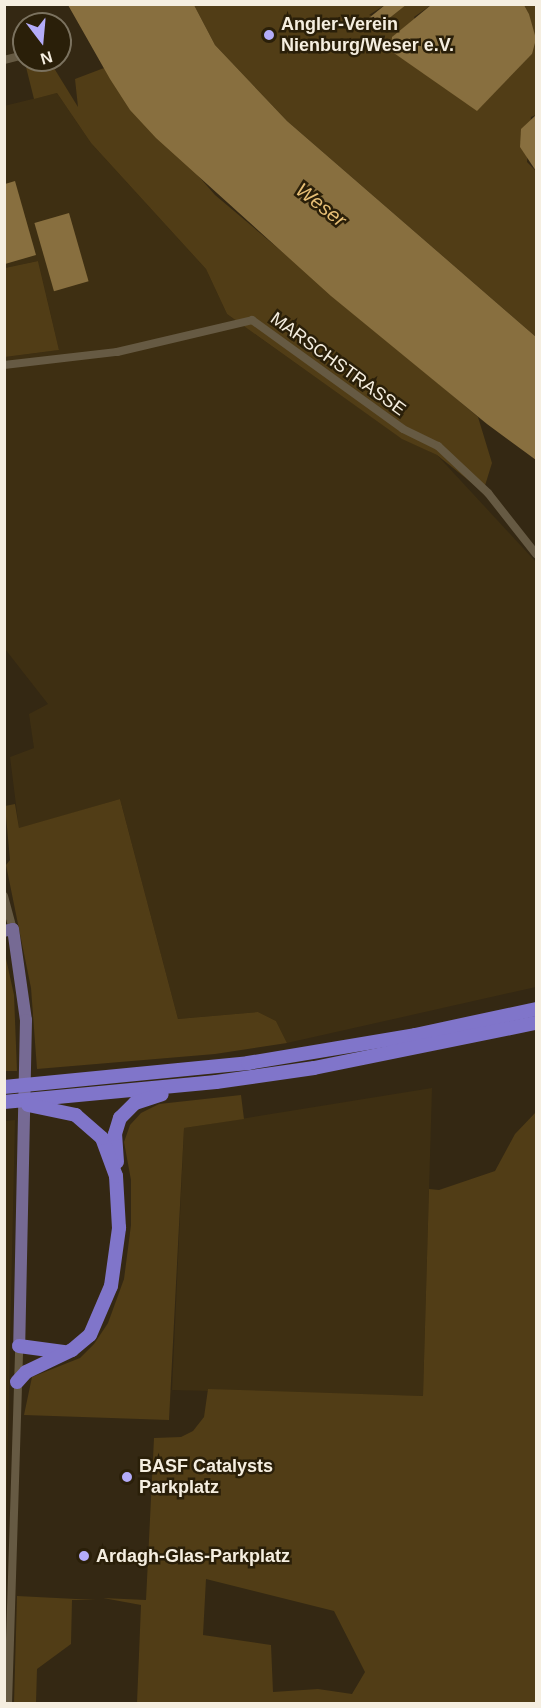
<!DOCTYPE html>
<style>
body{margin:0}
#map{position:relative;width:541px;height:1708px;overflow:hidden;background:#342813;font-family:Helvetica,sans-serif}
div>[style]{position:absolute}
.built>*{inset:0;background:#3e2f12}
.green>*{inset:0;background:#513d16}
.water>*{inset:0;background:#886f3f;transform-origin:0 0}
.street>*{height:8px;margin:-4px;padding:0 4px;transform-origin:4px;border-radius:4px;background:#665a43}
.primary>*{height:12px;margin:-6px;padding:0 6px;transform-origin:6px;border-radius:6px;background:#766a94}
.highway>*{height:14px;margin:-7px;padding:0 7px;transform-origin:7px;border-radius:7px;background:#8075ca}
.dots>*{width:16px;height:16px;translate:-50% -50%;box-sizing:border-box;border:3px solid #2a1f09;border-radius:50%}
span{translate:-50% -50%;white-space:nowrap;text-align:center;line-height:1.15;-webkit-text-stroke:5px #2a1f09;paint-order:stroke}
.poi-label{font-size:18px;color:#f5eee0;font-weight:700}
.left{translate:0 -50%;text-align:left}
.street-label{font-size:18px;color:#f5eee0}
.water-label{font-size:20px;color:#e7bf76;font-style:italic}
.frame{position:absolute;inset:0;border:6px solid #f5eee0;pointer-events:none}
.north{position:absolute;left:12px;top:12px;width:60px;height:60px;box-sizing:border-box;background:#2a1f09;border:2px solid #7b725f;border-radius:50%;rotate:164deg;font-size:16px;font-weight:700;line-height:24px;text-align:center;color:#f5eee0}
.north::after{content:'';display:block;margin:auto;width:21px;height:27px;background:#b4acf9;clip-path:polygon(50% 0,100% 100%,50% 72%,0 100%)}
</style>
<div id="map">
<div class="built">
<i style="clip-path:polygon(57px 93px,91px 143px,206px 269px,227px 314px,400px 437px,437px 455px,536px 562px,536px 987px,287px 1043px,276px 1021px,258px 1012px,178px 1019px,120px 799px,19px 829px,10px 757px,34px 748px,29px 714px,48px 704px,5px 649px,5px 357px,59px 350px,38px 261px,5px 268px,4px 106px)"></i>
<i style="clip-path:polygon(432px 1088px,423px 1396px,172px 1390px,184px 1128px)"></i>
<i style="clip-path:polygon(15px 1120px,8px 1435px,5px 1565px,4px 1121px)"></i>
</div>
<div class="green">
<i style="clip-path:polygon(352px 4px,385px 5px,369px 15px,387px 20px,406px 5px,431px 5px,414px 17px,439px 82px,477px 110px,532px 54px,529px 14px,524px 5px,536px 5px,536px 115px,531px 117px,527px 162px,536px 171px,536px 337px,287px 121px,215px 45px,194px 5px)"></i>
<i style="clip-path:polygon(49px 60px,78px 107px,75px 79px,104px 68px,215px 195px,478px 417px,492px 463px,483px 492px,437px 455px,402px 439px,227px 314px,206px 269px,91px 143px,57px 93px,34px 99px,25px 63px)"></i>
<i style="clip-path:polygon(38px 261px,59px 350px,5px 357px,5px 268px)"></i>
<i style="clip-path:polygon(120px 799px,178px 1019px,258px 1012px,276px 1021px,287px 1043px,215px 1054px,37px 1069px,31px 988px,6px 865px,10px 860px,5px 806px,15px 804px,19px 828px)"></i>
<i style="clip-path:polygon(5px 954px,14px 995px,17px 1071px,5px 1071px)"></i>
<i style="clip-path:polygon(241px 1095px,244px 1119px,184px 1128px,169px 1420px,24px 1415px,32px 1377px,80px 1358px,94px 1344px,108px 1323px,124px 1279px,131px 1225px,131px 1180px,124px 1142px,130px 1125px,141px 1113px,159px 1104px)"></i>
<i style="clip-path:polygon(evenodd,536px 1112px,536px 1703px,137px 1703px,141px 1605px,103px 1598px,146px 1600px,154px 1438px,181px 1437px,193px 1431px,204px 1417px,208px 1389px,423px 1396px,429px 1189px,439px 1190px,495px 1171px,515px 1134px,536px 1112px,206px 1579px,334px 1611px,365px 1672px,352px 1694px,318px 1689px,273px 1692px,271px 1645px,203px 1635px,206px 1579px)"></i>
<i style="clip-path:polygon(17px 1596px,96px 1600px,72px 1600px,71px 1644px,37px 1669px,36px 1703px,14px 1703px)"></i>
</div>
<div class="water">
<i style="clip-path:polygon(68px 5px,194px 5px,215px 45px,287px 121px,536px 337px,536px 460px,487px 424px,331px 296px,156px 138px,130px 110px,110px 79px)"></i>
<i style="clip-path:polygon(385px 5px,406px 5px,387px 20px,368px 28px,364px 22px)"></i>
<i style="clip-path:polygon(431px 5px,524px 5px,529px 14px,536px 39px,532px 54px,477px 111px,391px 51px,392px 37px)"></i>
<i style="clip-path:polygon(536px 115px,536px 171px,520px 147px,521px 129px)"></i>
<i style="clip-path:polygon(15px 181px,36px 255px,5px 264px,5px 184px)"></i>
<i style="left:69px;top:213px;width:71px;height:36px;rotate:74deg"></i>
</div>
<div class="street">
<i style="left:4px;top:60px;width:21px;rotate:-14deg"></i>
<i style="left:4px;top:365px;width:114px;rotate:-6.6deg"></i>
<i style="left:117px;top:352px;width:139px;rotate:-13.3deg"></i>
<i style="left:252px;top:320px;width:186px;rotate:35.8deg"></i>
<i style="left:403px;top:429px;width:39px;rotate:26deg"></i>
<i style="left:438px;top:446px;width:69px;rotate:43.2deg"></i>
<i style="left:488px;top:493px;width:78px;rotate:51.8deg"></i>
<i style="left:4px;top:896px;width:34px;rotate:75deg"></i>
<i style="left:8px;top:1704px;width:358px;rotate:-88.2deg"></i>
</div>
<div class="primary">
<i style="left:4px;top:931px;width:9px;rotate:-13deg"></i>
<i style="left:13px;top:929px;width:92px;rotate:81.9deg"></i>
<i style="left:26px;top:1020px;width:326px;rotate:91.2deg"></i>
</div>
<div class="highway">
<i style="left:4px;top:1087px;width:245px;rotate:-5.6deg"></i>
<i style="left:248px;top:1063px;width:169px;rotate:-9.5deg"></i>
<i style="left:415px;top:1035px;width:124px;rotate:-12.1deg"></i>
<i style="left:4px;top:1102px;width:213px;rotate:-5.4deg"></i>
<i style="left:216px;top:1082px;width:99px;rotate:-8.1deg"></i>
<i style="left:314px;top:1068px;width:227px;rotate:-11.5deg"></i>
<i style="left:117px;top:1162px;width:28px;rotate:-94deg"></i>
<i style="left:115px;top:1134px;width:17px;rotate:-73deg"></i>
<i style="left:120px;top:1118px;width:21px;rotate:-45deg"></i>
<i style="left:135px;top:1103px;width:28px;rotate:-18deg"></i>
<i style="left:19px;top:1346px;width:45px;rotate:7.6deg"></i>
<i style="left:17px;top:1382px;width:13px;rotate:-48deg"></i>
<i style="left:26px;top:1372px;width:51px;rotate:-25.6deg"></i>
<i style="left:72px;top:1350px;width:23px;rotate:-40deg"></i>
<i style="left:90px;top:1335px;width:53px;rotate:-66.8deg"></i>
<i style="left:111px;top:1286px;width:59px;rotate:-82.1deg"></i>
<i style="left:119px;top:1228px;width:52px;rotate:-93.3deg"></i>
<i style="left:116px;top:1176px;width:40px;rotate:-110.2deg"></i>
<i style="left:102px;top:1138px;width:35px;rotate:-139deg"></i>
<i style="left:76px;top:1115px;width:49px;rotate:-168.2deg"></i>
</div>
<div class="dots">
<i style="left:269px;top:35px;background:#b4acf9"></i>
<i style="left:127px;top:1477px;background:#b4acf9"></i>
<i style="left:84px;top:1556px;background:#b4acf9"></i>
</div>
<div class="poi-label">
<span class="left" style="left:281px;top:35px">Angler-Verein<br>Nienburg/Weser e.V.</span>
<span class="left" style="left:139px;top:1477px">BASF Catalysts<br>Parkplatz</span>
<span class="left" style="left:96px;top:1556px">Ardagh-Glas-Parkplatz</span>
</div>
<div class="street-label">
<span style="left:338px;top:364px;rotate:36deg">MARSCHSTRASSE</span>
</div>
<div class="water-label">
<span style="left:321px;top:205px;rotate:38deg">Weser</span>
</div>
<div class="frame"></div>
<div class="north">N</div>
</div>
